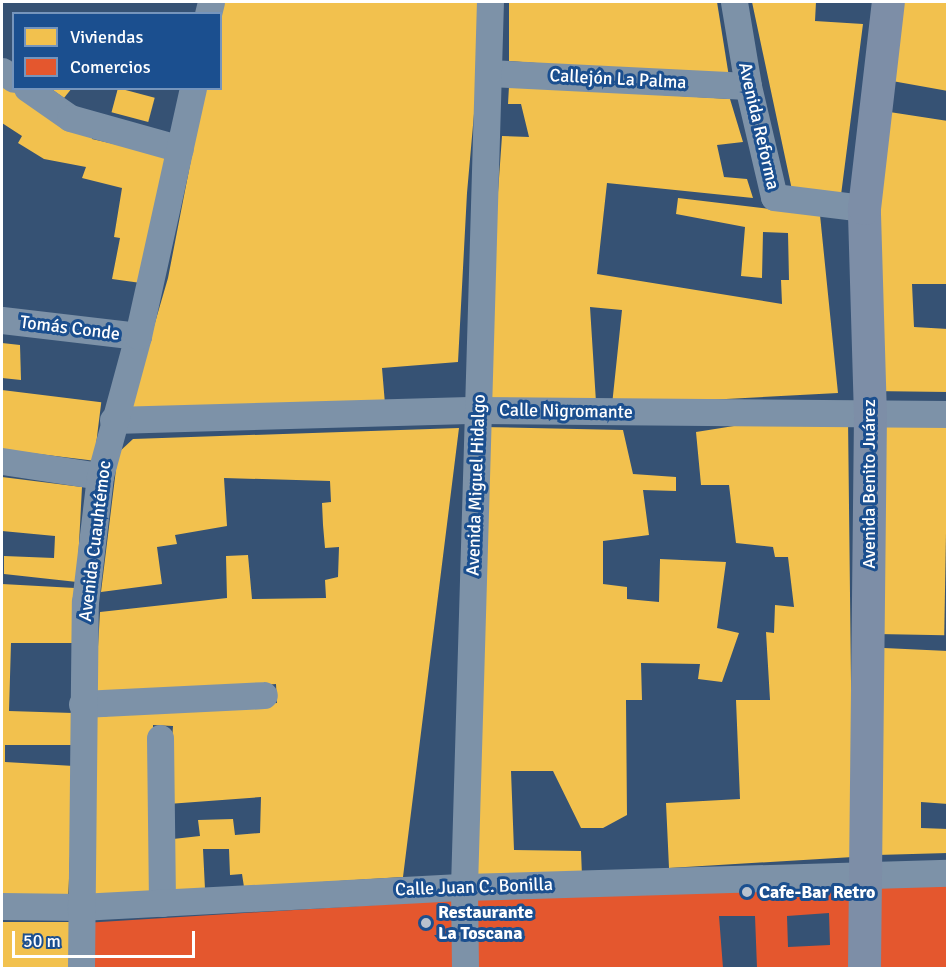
<!DOCTYPE html>
<meta charset="utf-8">
<style>
body{margin:0}
#map{position:relative;width:949px;height:970px;overflow:hidden;background:#365274;font-family:Signika,sans-serif}
div>[style]{position:absolute}
.homes>*{inset:0;background:#f2c14e;transform-origin:0 0}
.shops>*{inset:0;background:#e4572e;transform-origin:0 0}
.minor>*{height:27px;margin:-13.5px;padding:0 13.5px;transform-origin:13.5px;border-radius:13.5px;background:#7d92a8}
.major>*{height:33px;margin:-16.5px;padding:0 16.5px;transform-origin:16.5px;border-radius:16.5px;background:#7d8ea7}
.dots>*{width:16px;height:16px;translate:-50% -50%;box-sizing:border-box;border:3px solid #1b4f8f;border-radius:50%}
span{translate:-50% -50%;white-space:nowrap;text-align:center;line-height:1.15;-webkit-text-stroke:6px #1b4f8f;paint-order:stroke}
.street-label{font-size:18px;color:#fff}
.poi-label{font-size:18px;color:#fff;font-weight:700}
.left{translate:0 -50%;text-align:left}
.frame{position:absolute;inset:0;border:3px solid #fff;pointer-events:none}
.legend{position:absolute;left:12px;top:12px;width:210px;height:78px;box-sizing:border-box;background:#1b4f8f;border:2px solid #7695bc;margin:0;padding:8px 10px;list-style:none;font-size:18px;color:#fff}
.legend li{display:flex;align-items:center;gap:12px;height:30px}
.legend b{width:30px;border:2px solid #7695bc}
.scale{position:absolute;left:12px;top:931px;width:183px;height:27px;box-sizing:border-box;border:3px solid #fff;border-top:0;padding-left:8px;font-size:18px;line-height:21px;white-space:nowrap;color:#fff;-webkit-text-stroke:4px #1b4f8f;paint-order:stroke}
</style>
<div id="map">
<div class="homes">
<i style="clip-path:polygon(221px 2px,479px 2px,480px 46px,467px 193px,458px 362px,382px 368px,385px 404px,129px 412px,168px 278px,205px 88px,220px 88px)"></i>
<i style="clip-path:polygon(509px 2px,717px 2px,729px 77px,509px 61px)"></i>
<i style="clip-path:polygon(752px 2px,816px 2px,815px 21px,863px 24px,841px 195px,792px 190px)"></i>
<i style="clip-path:polygon(895px 2px,948px 2px,948px 91px,881px 79px)"></i>
<i style="clip-path:polygon(2px 86px,94px 130px,92px 139px,171px 157px,141px 283px,112px 279px,120px 238px,114px 237px,122px 188px,82px 178px,86px 167px,44px 159px,18px 143px,22px 136px,2px 123px)"></i>
<i style="clip-path:polygon(509px 86px,730px 99px,743px 142px,717px 145px,724px 177px,747px 179px,753px 198px,607px 183px,597px 274px,782px 304px,781px 280px,789px 280px,788px 233px,763px 232px,762px 278px,741px 276px,745px 227px,676px 214px,678px 198px,820px 215px,838px 393px,612px 405px,622px 310px,590px 307px,596px 402px,483px 403px,502px 136px,529px 137px,521px 104px,508px 104px)"></i>
<i style="clip-path:polygon(50px 88px,72px 88px,64px 98px)"></i>
<i style="left:118px;top:88px;width:38px;height:25px;rotate:15deg"></i>
<i style="clip-path:polygon(883px 111px,948px 121px,948px 284px,912px 284px,914px 327px,948px 329px,948px 392px,871px 391px)"></i>
<i style="clip-path:polygon(2px 343px,20px 345px,21px 380px,2px 378px)"></i>
<i style="left:2px;top:390px;width:100px;height:59px;rotate:7deg"></i>
<i style="clip-path:polygon(848px 418px,853px 857px,669px 868px,666px 803px,740px 799px,736px 700px,770px 700px,766px 632px,774px 633px,775px 605px,794px 607px,788px 557px,775px 557px,773px 547px,736px 543px,729px 485px,701px 485px,696px 432px,772px 420px)"></i>
<i style="left:881px;top:418px;width:67px;height:216px;rotate:1deg"></i>
<i style="clip-path:polygon(482px 427px,623px 430px,633px 474px,676px 477px,676px 491px,643px 490px,649px 535px,603px 541px,603px 584px,627px 587px,627px 599px,659px 602px,660px 559px,726px 562px,717px 628px,739px 633px,722px 682px,698px 679px,700px 664px,641px 663px,642px 700px,626px 700px,627px 815px,603px 828px,581px 828px,553px 771px,511px 771px,514px 850px,581px 851px,582px 876px,475px 876px)"></i>
<i style="clip-path:polygon(459px 428px,403px 877px,244px 887px,242px 874px,230px 875px,229px 849px,203px 849px,205px 889px,166px 894px,164px 840px,200px 836px,198px 820px,233px 819px,235px 835px,260px 833px,261px 797px,168px 804px,173px 726px,153px 725px,153px 895px,86px 900px,96px 717px,277px 703px,276px 684px,95px 698px,100px 612px,227px 598px,226px 556px,248px 555px,252px 599px,326px 598px,325px 580px,338px 577px,339px 547px,325px 548px,323px 525px,322px 503px,331px 502px,330px 481px,224px 478px,227px 526px,175px 535px,177px 544px,157px 547px,162px 584px,101px 592px,118px 453px,133px 439px)"></i>
<i style="clip-path:polygon(2px 477px,82px 487px,77px 582px,4px 574px,4px 556px,54px 558px,55px 536px,2px 531px)"></i>
<i style="clip-path:polygon(2px 584px,75px 588px,74px 643px,11px 643px,9px 711px,73px 713px,73px 745px,5px 745px,5px 762px,74px 766px,68px 901px,2px 900px)"></i>
<i style="clip-path:polygon(884px 648px,948px 651px,948px 804px,921px 802px,921px 828px,948px 829px,948px 853px,877px 855px)"></i>
<i style="left:2px;top:922px;width:69px;height:46px"></i>
</div>
<div class="shops">
<i style="clip-path:polygon(evenodd,855px 879px,850px 968px,757px 968px,755px 916px,719px 916px,723px 968px,470px 968px,469px 895px,855px 879px,829px 913px,830px 945px,788px 947px,787px 916px,829px 913px)"></i>
<i style="left:948px;top:879px;width:89px;height:70px;rotate:90deg"></i>
<i style="clip-path:polygon(456px 900px,455px 968px,84px 968px,84px 923px)"></i>
</div>
<div class="minor">
<i style="left:734px;top:2px;width:85px;rotate:80.5deg"></i>
<i style="left:748px;top:86px;width:114px;rotate:76.8deg"></i>
<i style="left:774px;top:197px;width:91px;rotate:7deg"></i>
<i style="left:208px;top:14px;width:12px;rotate:-76deg"></i>
<i style="left:2px;top:71px;width:14px;rotate:34deg"></i>
<i style="left:489px;top:73px;width:259px;rotate:2.9deg"></i>
<i style="left:27px;top:88px;width:52px;rotate:34.9deg"></i>
<i style="left:70px;top:118px;width:114px;rotate:15.7deg"></i>
<i style="left:2px;top:320px;width:137px;rotate:6.7deg"></i>
<i style="left:113px;top:420px;width:365px;rotate:-1.6deg"></i>
<i style="left:478px;top:410px;width:470px;rotate:0.5deg"></i>
<i style="left:2px;top:461px;width:99px;rotate:8.7deg"></i>
<i style="left:82px;top:704px;width:182px;rotate:-2.8deg"></i>
<i style="left:160px;top:738px;width:165px;rotate:89.3deg"></i>
<i style="left:2px;top:906px;width:78px;rotate:0.7deg"></i>
<i style="left:80px;top:907px;width:385px;rotate:-3deg"></i>
<i style="left:464px;top:887px;width:484px;rotate:-1.7deg"></i>
<i style="left:81px;top:968px;width:366px;rotate:-89.4deg"></i>
<i style="left:85px;top:602px;width:127px;rotate:-83.2deg"></i>
<i style="left:100px;top:476px;width:145px;rotate:-74.8deg"></i>
<i style="left:138px;top:336px;width:254px;rotate:-77.5deg"></i>
<i style="left:465px;top:968px;width:81px;rotate:-90.7deg"></i>
<i style="left:464px;top:887px;width:885px;rotate:-88.32deg"></i>
</div>
<div class="major">
<i style="left:864px;top:968px;width:552px;rotate:-89.38deg"></i>
<i style="left:870px;top:416px;width:208px;rotate:-91.7deg"></i>
<i style="left:864px;top:208px;width:207px;rotate:-83.4deg"></i>
</div>
<div class="dots">
<i style="left:747px;top:892px;background:#b9c2ce"></i>
<i style="left:426px;top:923px;background:#b9c2ce"></i>
</div>
<div class="street-label">
<span style="left:618px;top:79px;rotate:3deg">Callejón La Palma</span>
<span style="left:759px;top:126px;rotate:77deg">Avenida Reforma</span>
<span style="left:70px;top:328px;rotate:7deg">Tomás Conde</span>
<span style="left:566px;top:411px;rotate:1deg">Calle Nigromante</span>
<span style="left:869px;top:484px;rotate:-90deg">Avenida Benito Juárez</span>
<span style="left:476px;top:485px;rotate:-88deg">Avenida Miguel Hidalgo</span>
<span style="left:95px;top:541px;rotate:-83deg">Avenida Cuauhtémoc</span>
<span style="left:474px;top:887px;rotate:-2deg">Calle Juan C. Bonilla</span>
</div>
<div class="poi-label">
<span class="left" style="left:759px;top:892px">Cafe-Bar Retro</span>
<span class="left" style="left:438px;top:923px">Restaurante<br>La Toscana</span>
</div>
<div class="frame"></div>
<ul class="legend">
<li><b style="height:16px;background:#f2c14e"></b>Viviendas</li>
<li><b style="height:16px;background:#e4572e"></b>Comercios</li>
</ul>
<div class="scale">50 m</div>
</div>
